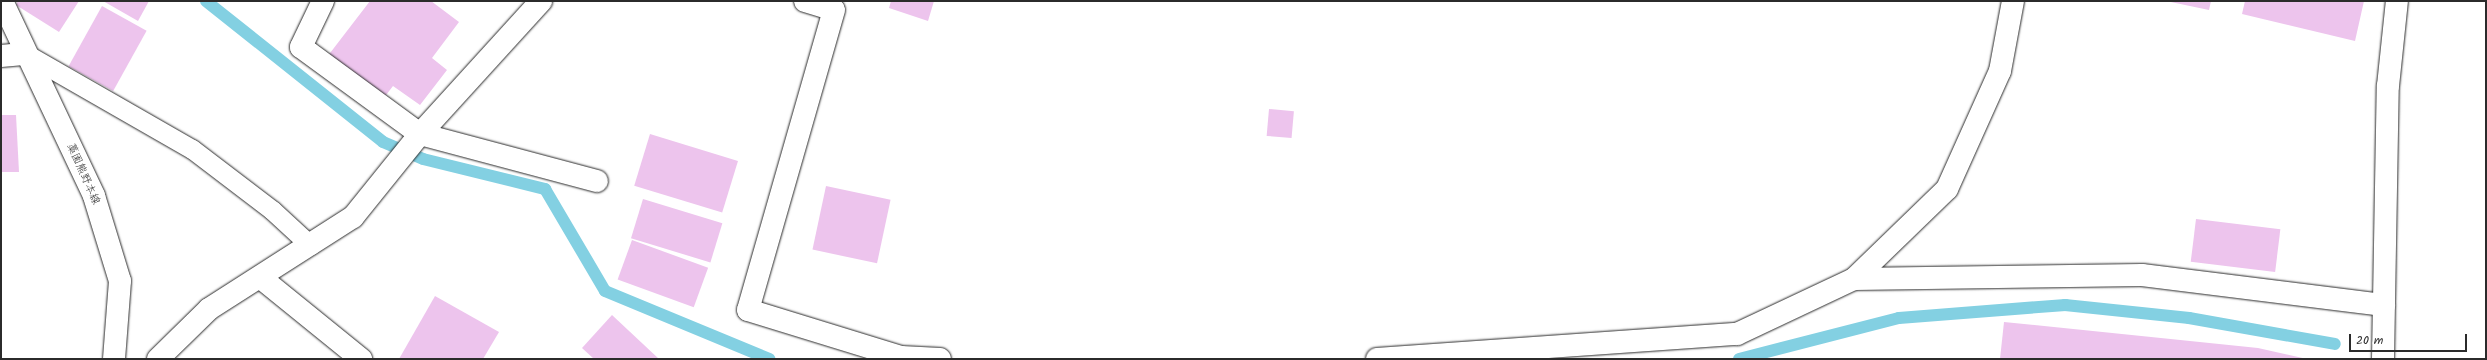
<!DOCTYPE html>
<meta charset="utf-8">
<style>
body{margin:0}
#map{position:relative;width:2487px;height:360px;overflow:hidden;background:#fff;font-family:Kalam,"Klee One",sans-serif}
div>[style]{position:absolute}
.stream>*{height:12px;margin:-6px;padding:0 6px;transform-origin:6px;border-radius:6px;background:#83d0e2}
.building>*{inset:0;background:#edc4ed;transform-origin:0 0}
.roads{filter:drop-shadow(0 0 1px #2b2b2b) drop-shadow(0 0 1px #2b2b2b)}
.lane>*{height:19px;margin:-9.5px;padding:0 9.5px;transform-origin:9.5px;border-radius:9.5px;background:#fff}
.street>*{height:22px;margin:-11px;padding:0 11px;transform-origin:11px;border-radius:11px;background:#fff}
.secondary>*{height:22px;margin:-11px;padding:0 11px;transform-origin:11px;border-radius:11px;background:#fff}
span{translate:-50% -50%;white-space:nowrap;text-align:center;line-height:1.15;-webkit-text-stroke:3px #fff;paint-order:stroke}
.street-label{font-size:11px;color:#2b2b2b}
.frame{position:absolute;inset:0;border:2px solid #2b2b2b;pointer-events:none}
.scale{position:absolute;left:2349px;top:334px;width:118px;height:18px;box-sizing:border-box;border:2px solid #2b2b2b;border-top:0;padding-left:5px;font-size:12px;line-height:14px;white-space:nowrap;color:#2b2b2b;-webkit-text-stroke:3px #fff;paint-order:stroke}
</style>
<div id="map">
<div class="stream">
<i style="left:206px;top:1px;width:226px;rotate:38.5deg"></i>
<i style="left:383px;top:142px;width:43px;rotate:23deg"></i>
<i style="left:423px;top:159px;width:126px;rotate:13.8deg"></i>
<i style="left:545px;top:189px;width:118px;rotate:59.5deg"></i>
<i style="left:605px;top:291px;width:178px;rotate:22.5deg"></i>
<i style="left:1739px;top:359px;width:165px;rotate:-14.4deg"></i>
<i style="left:1899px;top:318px;width:167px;rotate:-4.5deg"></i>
<i style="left:2065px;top:305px;width:125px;rotate:6deg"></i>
<i style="left:2189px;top:318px;width:148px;rotate:10.1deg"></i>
</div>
<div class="building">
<i style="clip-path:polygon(18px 1px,79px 1px,59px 32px,16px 5px)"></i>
<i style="clip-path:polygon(103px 1px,149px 1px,138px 21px)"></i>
<i style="clip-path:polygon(370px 1px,431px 1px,459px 22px,432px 58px,447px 70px,420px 105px,393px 86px,383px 99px,327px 57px)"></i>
<i style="clip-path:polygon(891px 1px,934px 1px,928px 21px,889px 8px)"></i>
<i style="clip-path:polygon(2166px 1px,2211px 1px,2209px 10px)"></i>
<i style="clip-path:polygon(2245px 1px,2364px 1px,2355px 41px,2242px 14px)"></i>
<i style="left:102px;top:6px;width:51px;height:69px;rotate:29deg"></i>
<i style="left:1269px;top:109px;width:25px;height:27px;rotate:5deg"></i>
<i style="clip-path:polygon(1px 115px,16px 115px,19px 172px,1px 172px)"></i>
<i style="left:650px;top:134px;width:92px;height:54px;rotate:17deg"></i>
<i style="left:826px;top:186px;width:66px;height:65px;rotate:12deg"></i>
<i style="left:643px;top:199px;width:83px;height:41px;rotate:17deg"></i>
<i style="left:2196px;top:219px;width:85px;height:43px;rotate:7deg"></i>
<i style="left:632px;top:240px;width:81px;height:42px;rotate:20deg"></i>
<i style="clip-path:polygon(435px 296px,499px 332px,483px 359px,399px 359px)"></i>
<i style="clip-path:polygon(612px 315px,659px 359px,594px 359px,582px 348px)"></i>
<i style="clip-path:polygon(2004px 322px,2258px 348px,2307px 359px,2000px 359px)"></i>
</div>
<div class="roads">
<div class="lane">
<i style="left:26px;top:54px;width:191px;rotate:29.8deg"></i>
<i style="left:192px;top:149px;width:101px;rotate:37.3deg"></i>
<i style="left:272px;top:210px;width:52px;rotate:42.6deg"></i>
</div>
<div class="street">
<i style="left:323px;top:1px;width:51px;rotate:115.6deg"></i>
<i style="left:301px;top:47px;width:147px;rotate:36.2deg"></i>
<i style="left:420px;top:134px;width:183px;rotate:14.9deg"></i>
<i style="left:805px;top:1px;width:30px;rotate:17deg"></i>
<i style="left:834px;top:10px;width:312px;rotate:106deg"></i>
<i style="left:748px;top:310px;width:160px;rotate:17.1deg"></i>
<i style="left:901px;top:357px;width:39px;rotate:3deg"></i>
<i style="left:1px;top:56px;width:25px;rotate:-5deg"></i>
<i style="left:261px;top:278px;width:129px;rotate:39deg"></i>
<i style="left:1854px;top:279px;width:288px;rotate:-0.8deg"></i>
<i style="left:2142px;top:275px;width:244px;rotate:7.1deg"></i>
<i style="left:158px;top:359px;width:71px;rotate:-44.4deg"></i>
<i style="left:209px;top:309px;width:171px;rotate:-32.6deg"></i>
<i style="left:353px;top:217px;width:107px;rotate:-51.1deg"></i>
<i style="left:420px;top:134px;width:180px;rotate:-47.7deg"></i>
<i style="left:1377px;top:359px;width:361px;rotate:-4deg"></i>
<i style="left:1737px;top:334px;width:129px;rotate:-25.2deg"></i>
<i style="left:1854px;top:279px;width:129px;rotate:-44.1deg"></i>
<i style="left:1947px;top:189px;width:129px;rotate:-65.8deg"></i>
<i style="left:2000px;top:71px;width:71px;rotate:-79.5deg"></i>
</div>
<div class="secondary">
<i style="left:2px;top:1px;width:216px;rotate:64.7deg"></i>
<i style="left:94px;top:196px;width:89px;rotate:73deg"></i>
<i style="left:120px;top:281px;width:78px;rotate:94.4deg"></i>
<i style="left:2383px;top:359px;width:273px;rotate:-89deg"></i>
<i style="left:2388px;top:86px;width:85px;rotate:-84deg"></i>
</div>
</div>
<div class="street-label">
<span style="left:83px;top:174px;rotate:66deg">藁園熊野本線</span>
</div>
<div class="frame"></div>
<div class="scale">20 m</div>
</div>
